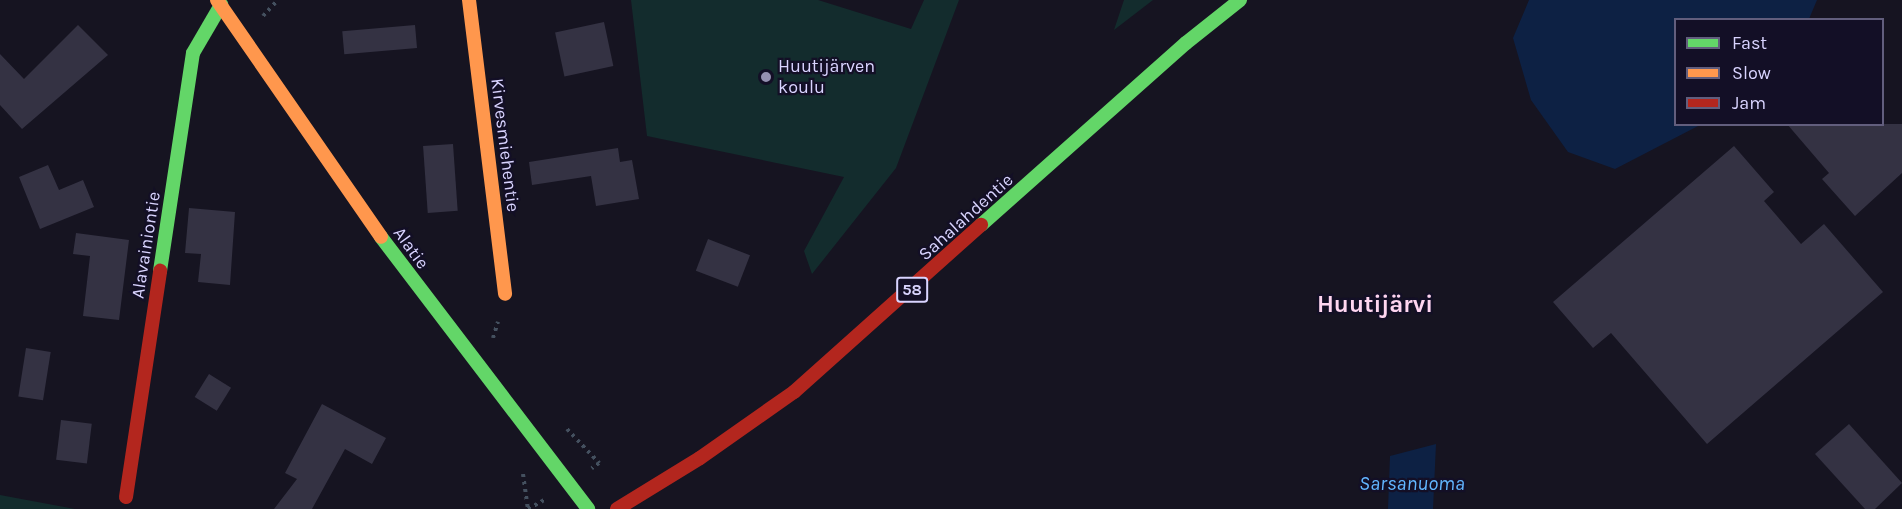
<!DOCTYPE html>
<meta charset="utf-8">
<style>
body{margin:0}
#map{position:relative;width:1902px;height:509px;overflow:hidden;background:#161421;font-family:Karla,sans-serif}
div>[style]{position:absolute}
.green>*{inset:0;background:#132c2d}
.water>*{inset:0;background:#0d2144}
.building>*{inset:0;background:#343243;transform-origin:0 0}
.path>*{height:4px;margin-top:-2px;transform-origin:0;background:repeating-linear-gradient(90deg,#44505f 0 3px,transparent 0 7.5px)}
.fast>*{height:14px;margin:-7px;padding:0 7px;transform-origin:7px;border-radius:7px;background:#63d668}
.slow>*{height:14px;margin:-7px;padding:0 7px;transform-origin:7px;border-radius:7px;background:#ff974d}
.jam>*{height:14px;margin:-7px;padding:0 7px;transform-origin:7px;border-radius:7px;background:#b3261e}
.dots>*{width:16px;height:16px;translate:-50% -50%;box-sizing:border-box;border:3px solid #130f26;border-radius:50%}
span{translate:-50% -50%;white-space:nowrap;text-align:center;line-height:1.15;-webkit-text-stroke:4.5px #130f26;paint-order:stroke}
.shield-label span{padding:2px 4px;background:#130f26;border:2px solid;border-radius:4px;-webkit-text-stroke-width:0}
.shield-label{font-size:16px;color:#d9d4ff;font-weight:700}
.poi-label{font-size:18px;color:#d9d4ff}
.left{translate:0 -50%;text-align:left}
.street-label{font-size:18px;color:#d9d4ff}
.water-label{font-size:20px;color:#62b6ff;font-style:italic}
.district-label{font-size:24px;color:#ffd6f0;font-weight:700}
.legend{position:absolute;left:1674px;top:18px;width:210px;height:108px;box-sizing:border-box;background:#130f26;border:2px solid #625e7d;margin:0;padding:8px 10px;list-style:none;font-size:18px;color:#d9d4ff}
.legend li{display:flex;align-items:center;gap:12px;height:30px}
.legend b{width:30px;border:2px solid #625e7d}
</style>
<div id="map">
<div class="green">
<i style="clip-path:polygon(631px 0,818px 0,911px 29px,924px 0,959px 0,896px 168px,812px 274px,804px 251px,844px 177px,647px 136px)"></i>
<i style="clip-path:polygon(1124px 0,1153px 0,1114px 30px)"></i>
<i style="clip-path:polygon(0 495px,75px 509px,0 509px)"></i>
</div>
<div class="water">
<i style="clip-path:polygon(1529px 0,1817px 0,1809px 19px,1676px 20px,1676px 124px,1700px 125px,1615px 169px,1568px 152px,1531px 100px,1513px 38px)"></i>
<i style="clip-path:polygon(1436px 444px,1433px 509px,1388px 509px,1390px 456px)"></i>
</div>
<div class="building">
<i style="left:604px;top:22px;width:45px;height:50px;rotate:78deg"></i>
<i style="clip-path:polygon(78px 25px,108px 55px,22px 129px,0 105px,0 54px,24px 79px)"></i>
<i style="left:415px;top:25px;width:23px;height:73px;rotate:85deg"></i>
<i style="clip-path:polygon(1787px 124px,1902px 124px,1902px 173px,1855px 216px,1822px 179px,1829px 173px)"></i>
<i style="left:453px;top:144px;width:67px;height:30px;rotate:86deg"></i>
<i style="clip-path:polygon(1734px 146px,1774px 192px,1764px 201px,1801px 244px,1824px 224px,1883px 292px,1707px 444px,1611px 333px,1593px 348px,1553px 302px)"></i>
<i style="clip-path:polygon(618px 148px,620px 162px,632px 160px,639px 199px,596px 206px,591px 176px,532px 185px,529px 162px)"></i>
<i style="clip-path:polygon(48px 165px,59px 190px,83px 180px,94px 207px,40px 229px,19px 177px)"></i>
<i style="clip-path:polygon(189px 208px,235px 212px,230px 285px,198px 282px,201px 254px,185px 253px)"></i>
<i style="clip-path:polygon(76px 233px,129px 240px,119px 320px,83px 316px,90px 256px,73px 254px)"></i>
<i style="left:708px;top:239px;width:45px;height:34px;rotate:21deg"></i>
<i style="left:26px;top:348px;width:25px;height:49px;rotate:9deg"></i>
<i style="left:209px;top:374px;width:26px;height:27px;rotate:32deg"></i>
<i style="clip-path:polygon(322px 404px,386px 438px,372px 464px,345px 449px,312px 509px,274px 509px,297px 479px,285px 473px)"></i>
<i style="left:61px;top:420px;width:31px;height:40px;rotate:7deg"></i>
<i style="clip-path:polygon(1849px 424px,1902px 483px,1875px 509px,1865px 509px,1815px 454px)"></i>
</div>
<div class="path">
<i style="left:263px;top:16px;width:22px;rotate:-47deg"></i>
<i style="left:493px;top:338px;width:17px;rotate:-73deg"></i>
<i style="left:567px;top:429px;width:47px;rotate:46.7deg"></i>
<i style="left:599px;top:463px;width:9px;rotate:144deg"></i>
<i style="left:523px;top:474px;width:35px;rotate:82deg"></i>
<i style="left:528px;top:509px;width:21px;rotate:-29deg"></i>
</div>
<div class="fast">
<i style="left:981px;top:225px;width:274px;rotate:-41.6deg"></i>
<i style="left:1186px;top:43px;width:69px;rotate:-38.5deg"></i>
<i style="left:381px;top:237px;width:342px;rotate:52.7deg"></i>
<i style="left:160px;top:271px;width:220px;rotate:-81.4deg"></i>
<i style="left:193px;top:53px;width:56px;rotate:-59.7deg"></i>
</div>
<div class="slow">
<i style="left:217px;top:0;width:288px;rotate:55.3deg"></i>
<i style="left:469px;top:0;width:296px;rotate:83deg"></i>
</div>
<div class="jam">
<i style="left:126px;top:497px;width:229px;rotate:-81.4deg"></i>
<i style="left:617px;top:509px;width:97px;rotate:-31.6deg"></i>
<i style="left:700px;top:458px;width:115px;rotate:-35.1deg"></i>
<i style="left:794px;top:392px;width:251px;rotate:-41.8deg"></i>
</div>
<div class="dots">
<i style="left:766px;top:77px;background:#9591b1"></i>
</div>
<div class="shield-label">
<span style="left:912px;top:290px">58</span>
</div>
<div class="poi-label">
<span class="left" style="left:778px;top:77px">Huutijärven<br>koulu</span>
</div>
<div class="street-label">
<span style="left:505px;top:145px;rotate:83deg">Kirvesmiehentie</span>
<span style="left:966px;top:217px;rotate:-42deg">Sahalahdentie</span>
<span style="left:146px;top:245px;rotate:-81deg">Alavainiontie</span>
<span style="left:411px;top:248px;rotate:54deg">Alatie</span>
</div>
<div class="water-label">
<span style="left:1412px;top:483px">Sarsanuoma</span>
</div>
<div class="district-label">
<span style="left:1375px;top:305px">Huutijärvi</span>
</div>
<ul class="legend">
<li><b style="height:8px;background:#63d668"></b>Fast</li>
<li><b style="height:8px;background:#ff974d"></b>Slow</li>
<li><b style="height:8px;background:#b3261e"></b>Jam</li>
</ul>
</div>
